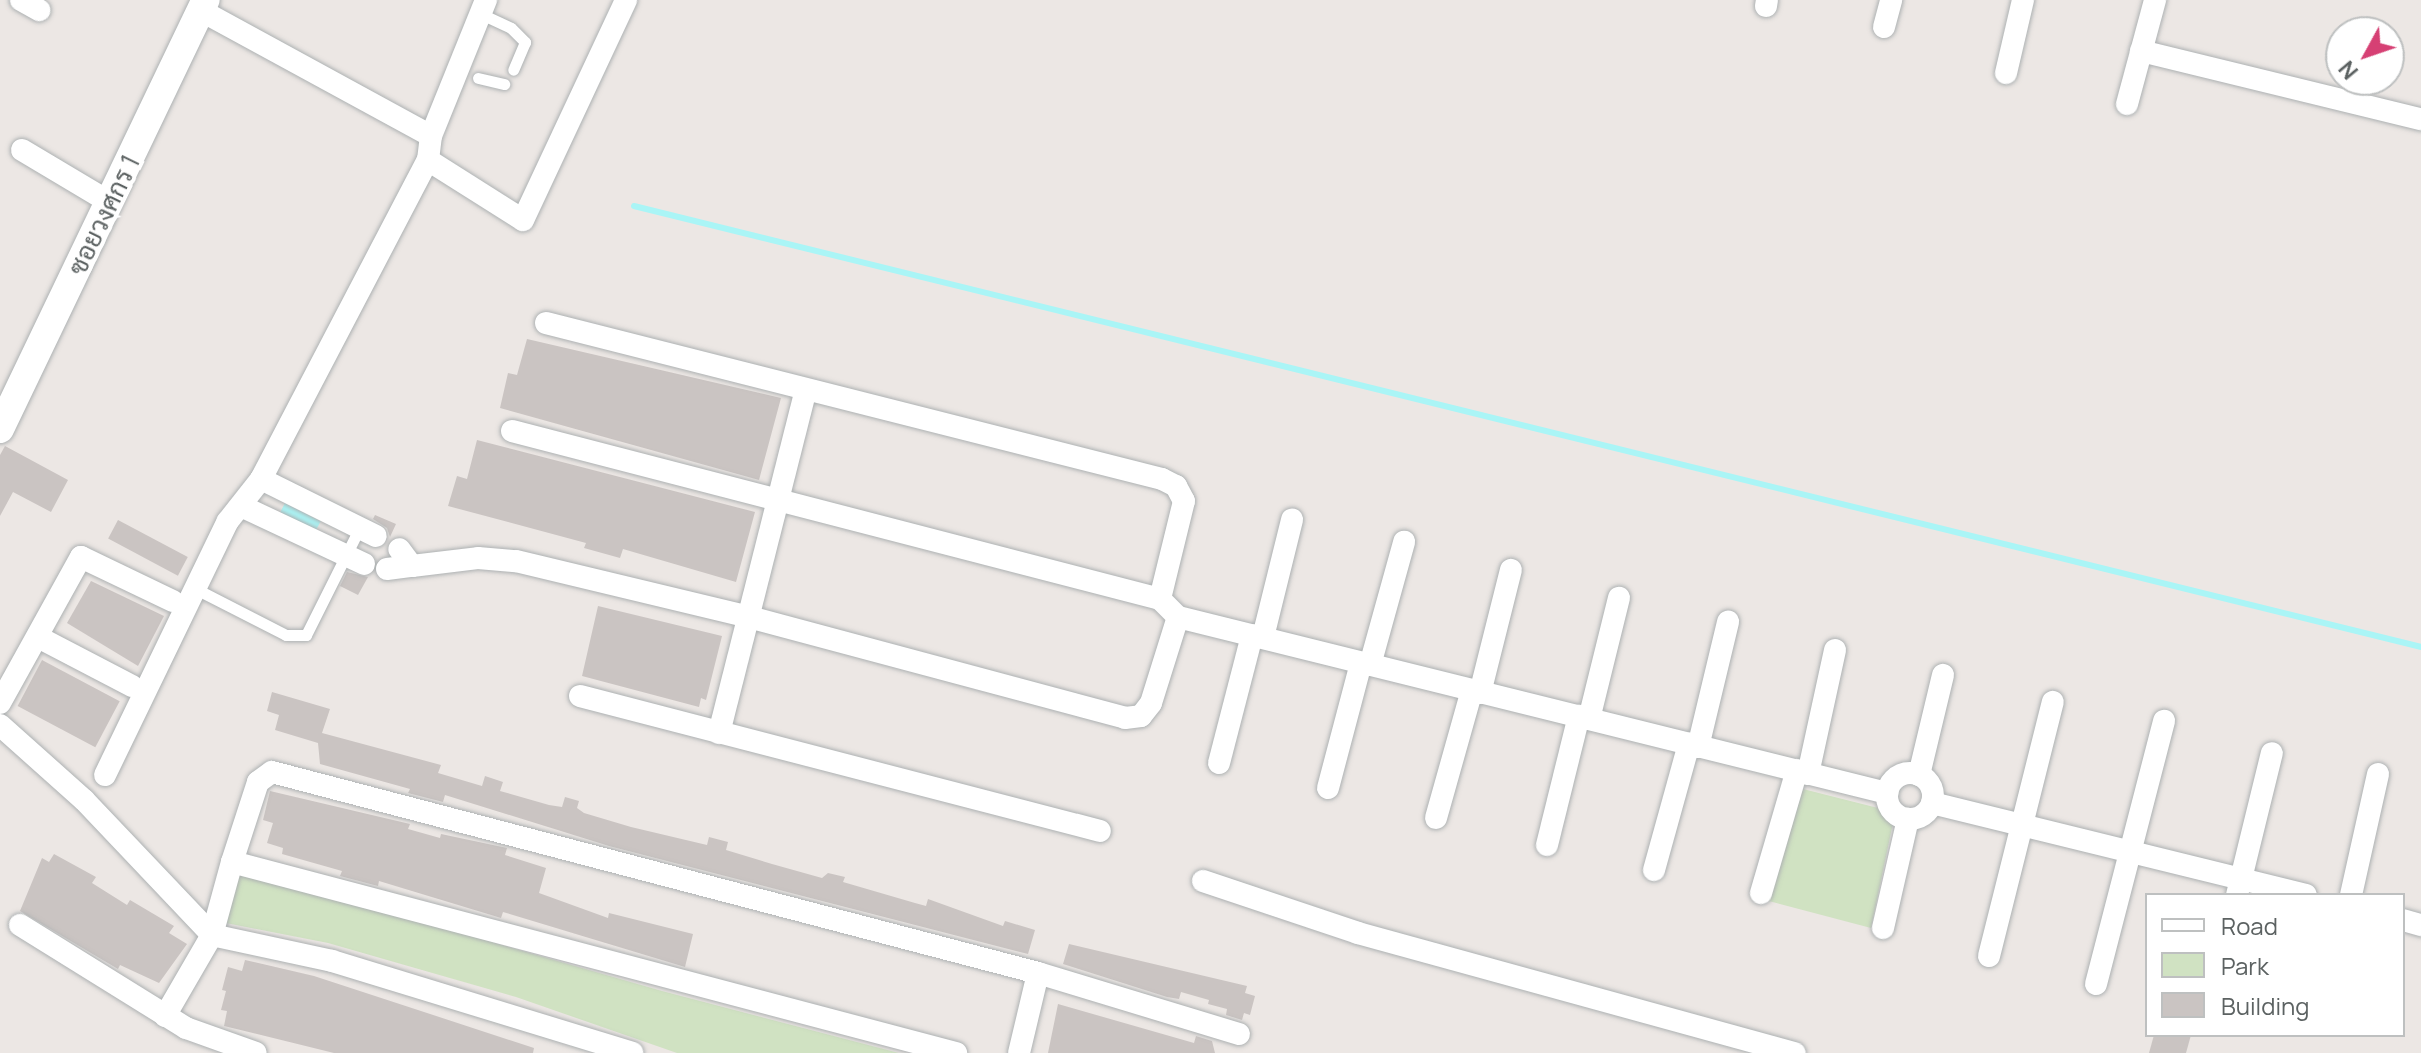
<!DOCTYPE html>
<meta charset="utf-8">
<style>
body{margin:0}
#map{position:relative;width:2421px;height:1053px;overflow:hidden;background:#ece7e4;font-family:Manrope,Sarabun,sans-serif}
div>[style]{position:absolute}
.green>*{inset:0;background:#d0e2c2}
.water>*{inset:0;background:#aaf5f6;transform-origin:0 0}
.stream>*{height:6px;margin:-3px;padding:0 3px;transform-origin:3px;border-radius:3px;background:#aaf5f6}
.building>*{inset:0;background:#cac4c2;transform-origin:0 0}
.roads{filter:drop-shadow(0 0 2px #adb1b2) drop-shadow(0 0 2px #adb1b2)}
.service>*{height:11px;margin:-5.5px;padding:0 5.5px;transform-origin:5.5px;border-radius:5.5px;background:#fff}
.minor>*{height:22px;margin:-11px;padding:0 11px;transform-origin:11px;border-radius:11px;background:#fff}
.minor>.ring{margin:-11px;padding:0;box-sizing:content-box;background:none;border:22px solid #fff;border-radius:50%}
.tertiary>*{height:28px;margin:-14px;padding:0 14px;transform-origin:14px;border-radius:14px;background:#fff}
span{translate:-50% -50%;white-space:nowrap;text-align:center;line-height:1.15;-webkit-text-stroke:8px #fff;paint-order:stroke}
.street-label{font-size:26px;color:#5c6262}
.legend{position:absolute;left:2145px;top:893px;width:260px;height:144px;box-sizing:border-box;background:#fff;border:2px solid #bec0c0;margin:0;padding:10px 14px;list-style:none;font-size:24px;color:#5c6262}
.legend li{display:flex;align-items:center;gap:16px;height:40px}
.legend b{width:40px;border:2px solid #bec0c0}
.north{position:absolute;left:2325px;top:16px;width:80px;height:80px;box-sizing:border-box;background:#fff;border:2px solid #bec0c0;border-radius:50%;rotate:230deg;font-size:22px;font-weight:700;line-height:32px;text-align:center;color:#5c6262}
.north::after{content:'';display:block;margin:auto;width:28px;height:36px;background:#d64074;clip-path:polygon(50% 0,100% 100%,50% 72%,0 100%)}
</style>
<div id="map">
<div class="green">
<i style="clip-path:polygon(1803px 789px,1882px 809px,1894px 818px,1871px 928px,1769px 901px)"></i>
<i style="clip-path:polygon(238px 869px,662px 991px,899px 1053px,677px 1053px,516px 997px,328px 943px,226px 923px)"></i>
</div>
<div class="water">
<i style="left:285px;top:503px;width:40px;height:12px;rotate:27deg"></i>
</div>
<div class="stream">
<i style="left:634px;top:206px;width:1841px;rotate:13.86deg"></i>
</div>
<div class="building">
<i style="clip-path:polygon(527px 339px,781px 398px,759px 480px,500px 408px,508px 373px,517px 375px)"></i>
<i style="clip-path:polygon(477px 440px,755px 512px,736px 582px,623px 549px,620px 558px,584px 548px,586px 543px,448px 506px,457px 476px,467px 479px)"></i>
<i style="clip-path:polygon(5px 446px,68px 480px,51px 512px,13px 492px,0 516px,0 455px)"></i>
<i style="clip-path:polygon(375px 515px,396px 524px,390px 537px,387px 528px,373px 519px)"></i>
<i style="left:118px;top:520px;width:79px;height:21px;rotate:28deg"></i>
<i style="clip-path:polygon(347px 572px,368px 577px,358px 595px,340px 586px)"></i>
<i style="clip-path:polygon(91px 581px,164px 616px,138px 666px,67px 623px)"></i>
<i style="clip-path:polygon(598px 606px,722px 636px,706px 700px,701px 698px,699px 707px,582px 676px)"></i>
<i style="left:42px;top:660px;width:88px;height:52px;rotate:28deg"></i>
<i style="clip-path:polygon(272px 692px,330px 709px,322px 733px,441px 765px,438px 773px,482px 786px,485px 776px,503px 782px,500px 791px,549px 805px,562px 807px,565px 797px,579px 801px,577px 808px,584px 813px,631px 827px,707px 845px,709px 837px,728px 842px,726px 850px,772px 864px,822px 878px,828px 873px,845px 877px,843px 882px,915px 903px,926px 906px,928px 899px,1003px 926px,1005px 921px,1035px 930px,1028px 954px,609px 846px,445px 795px,443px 802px,408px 793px,410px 789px,320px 764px,318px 743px,275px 730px,279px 715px,267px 711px)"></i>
<i style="clip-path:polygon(270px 791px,410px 824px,408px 829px,440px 838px,441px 834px,507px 848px,505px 855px,546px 868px,539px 893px,608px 918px,609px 913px,693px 934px,685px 967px,503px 912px,501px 918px,379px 881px,378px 886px,340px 876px,342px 871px,282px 854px,283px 848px,267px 843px,273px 823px,263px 820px)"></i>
<i style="clip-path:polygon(54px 854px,96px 877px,92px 883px,127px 905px,130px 900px,174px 926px,169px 933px,187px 944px,159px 983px,120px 965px,118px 969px,20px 911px,42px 858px,49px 862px)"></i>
<i style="clip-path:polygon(1069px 944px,1247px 986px,1245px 993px,1255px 996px,1250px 1015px,1244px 1013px,1242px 1020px,1226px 1015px,1227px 1009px,1208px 1004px,1209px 1000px,1181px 992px,1179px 999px,1167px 997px,1063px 964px)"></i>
<i style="clip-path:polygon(245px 960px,314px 976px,534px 1048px,533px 1053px,334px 1053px,224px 1026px,227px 1011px,221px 1010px,226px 991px,222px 990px,228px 967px,242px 971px)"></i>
<i style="clip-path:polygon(1058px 1004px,1194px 1043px,1196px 1036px,1212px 1041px,1215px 1053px,1048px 1053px)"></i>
<i style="clip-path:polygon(2154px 1035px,2191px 1035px,2186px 1053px,2149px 1053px)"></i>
</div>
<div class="roads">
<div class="service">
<i style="left:479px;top:13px;width:35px;rotate:25deg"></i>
<i style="left:511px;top:28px;width:20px;rotate:45deg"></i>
<i style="left:525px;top:42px;width:30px;rotate:113deg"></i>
<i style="left:478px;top:78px;width:27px;rotate:13deg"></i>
<i style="left:194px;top:588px;width:103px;rotate:27.1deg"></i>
<i style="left:286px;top:635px;width:20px"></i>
<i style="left:306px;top:635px;width:121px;rotate:-63.4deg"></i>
</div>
<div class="minor">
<i style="left:21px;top:0;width:21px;rotate:29deg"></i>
<i style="left:1766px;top:6px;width:6px;rotate:-81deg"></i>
<i style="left:200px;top:10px;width:263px;rotate:28.6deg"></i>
<i style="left:1884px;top:27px;width:28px;rotate:-75deg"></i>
<i style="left:2141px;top:51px;width:288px;rotate:13.7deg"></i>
<i style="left:2006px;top:73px;width:75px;rotate:-76.9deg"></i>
<i style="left:2127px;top:104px;width:108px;rotate:-74.9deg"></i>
<i style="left:22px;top:150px;width:104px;rotate:30.8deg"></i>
<i style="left:428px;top:160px;width:112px;rotate:32.3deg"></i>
<i style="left:523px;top:220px;width:243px;rotate:-64.9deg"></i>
<i style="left:546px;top:323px;width:635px;rotate:14.21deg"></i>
<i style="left:1162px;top:479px;width:16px;rotate:27deg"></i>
<i style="left:1176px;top:486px;width:17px;rotate:62deg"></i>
<i style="left:1184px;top:501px;width:101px;rotate:103.8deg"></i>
<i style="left:512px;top:431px;width:669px;rotate:14.53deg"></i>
<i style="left:1160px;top:599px;width:25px;rotate:45deg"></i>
<i style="left:1178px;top:617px;width:731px;rotate:13.94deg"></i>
<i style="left:261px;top:479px;width:128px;rotate:26.4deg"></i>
<i style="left:241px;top:506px;width:136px;rotate:25.2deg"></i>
<i style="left:412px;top:566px;width:66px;rotate:-6.9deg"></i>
<i style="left:478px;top:558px;width:38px;rotate:5deg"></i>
<i style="left:516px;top:561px;width:240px;rotate:13.5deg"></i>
<i style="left:749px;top:617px;width:389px;rotate:15deg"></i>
<i style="left:1125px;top:718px;width:16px;rotate:-7deg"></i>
<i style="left:1141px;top:716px;width:16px;rotate:-52deg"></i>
<i style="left:1151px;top:703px;width:90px;rotate:-72.6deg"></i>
<i style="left:387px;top:569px;width:25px;rotate:-7deg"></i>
<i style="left:412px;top:566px;width:21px;rotate:-127deg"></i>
<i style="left:38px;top:637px;width:106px;rotate:27.5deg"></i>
<i style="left:1263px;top:637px;width:121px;rotate:-76.1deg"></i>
<i style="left:1370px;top:665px;width:128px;rotate:-74.5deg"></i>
<i style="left:1480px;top:693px;width:127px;rotate:-75.9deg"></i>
<i style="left:580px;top:696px;width:537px;rotate:14.55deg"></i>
<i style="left:0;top:703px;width:167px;rotate:-61deg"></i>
<i style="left:81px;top:557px;width:102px;rotate:25.6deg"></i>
<i style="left:1589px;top:719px;width:125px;rotate:-76.1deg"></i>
<i style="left:0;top:725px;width:113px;rotate:41.8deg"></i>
<i style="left:84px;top:800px;width:186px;rotate:46.5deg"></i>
<i style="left:212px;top:935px;width:123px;rotate:12.2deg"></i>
<i style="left:332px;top:961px;width:314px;rotate:17deg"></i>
<i style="left:719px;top:733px;width:354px;rotate:-75.8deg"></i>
<i style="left:1698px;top:747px;width:129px;rotate:-76.5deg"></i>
<i style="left:1219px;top:763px;width:132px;rotate:-75.5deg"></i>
<i class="ring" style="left:1887px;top:773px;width:24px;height:24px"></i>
<i style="left:1808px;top:774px;width:127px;rotate:-77.7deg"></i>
<i style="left:105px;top:775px;width:282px;rotate:-64.2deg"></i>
<i style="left:228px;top:521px;width:53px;rotate:-51.8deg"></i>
<i style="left:261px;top:479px;width:360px;rotate:-62.4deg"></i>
<i style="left:428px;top:160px;width:24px;rotate:-83deg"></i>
<i style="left:431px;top:136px;width:147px;rotate:-68deg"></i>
<i style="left:1919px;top:775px;width:103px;rotate:-76.5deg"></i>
<i style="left:1328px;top:788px;width:129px;rotate:-75.2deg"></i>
<i style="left:1932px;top:803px;width:385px;rotate:13.8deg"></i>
<i style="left:1436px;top:818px;width:133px;rotate:-74.3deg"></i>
<i style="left:1547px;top:845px;width:133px;rotate:-76.1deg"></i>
<i style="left:232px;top:862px;width:84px;rotate:-72deg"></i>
<i style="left:258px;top:782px;width:17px;rotate:-36deg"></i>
<i style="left:272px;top:772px;width:792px;rotate:14.7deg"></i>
<i style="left:1038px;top:973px;width:210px;rotate:16.9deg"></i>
<i style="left:1654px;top:870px;width:131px;rotate:-74.5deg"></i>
<i style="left:1203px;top:881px;width:163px;rotate:18.5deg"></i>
<i style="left:1358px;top:933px;width:453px;rotate:15.4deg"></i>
<i style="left:1761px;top:893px;width:128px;rotate:-73.7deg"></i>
<i style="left:2237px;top:895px;width:146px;rotate:-76.2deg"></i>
<i style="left:2351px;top:895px;width:124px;rotate:-77.4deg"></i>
<i style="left:2403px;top:920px;width:19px;rotate:16deg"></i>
<i style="left:20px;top:925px;width:195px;rotate:31.8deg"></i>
<i style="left:186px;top:1028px;width:74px;rotate:19.7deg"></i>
<i style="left:1883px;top:928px;width:112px;rotate:-77.1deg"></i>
<i style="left:1989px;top:956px;width:262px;rotate:-75.9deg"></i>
<i style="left:2096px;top:984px;width:272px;rotate:-75.5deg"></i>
<i style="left:165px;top:1016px;width:94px;rotate:-59.9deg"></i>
<i style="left:212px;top:935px;width:76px;rotate:-74.7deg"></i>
<i style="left:232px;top:862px;width:749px;rotate:14.78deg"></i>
<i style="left:1019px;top:1053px;width:82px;rotate:-76.6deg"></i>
</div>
<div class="tertiary">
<i style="left:0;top:429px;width:476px;rotate:-64.4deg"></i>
</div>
</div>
<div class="street-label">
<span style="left:104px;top:215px;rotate:-64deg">ซอยวงศกร 1</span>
</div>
<ul class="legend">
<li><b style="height:10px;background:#fff"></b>Road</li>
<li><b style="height:22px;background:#d0e2c2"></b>Park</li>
<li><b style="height:22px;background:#cac4c2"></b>Building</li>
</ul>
<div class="north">N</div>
</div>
